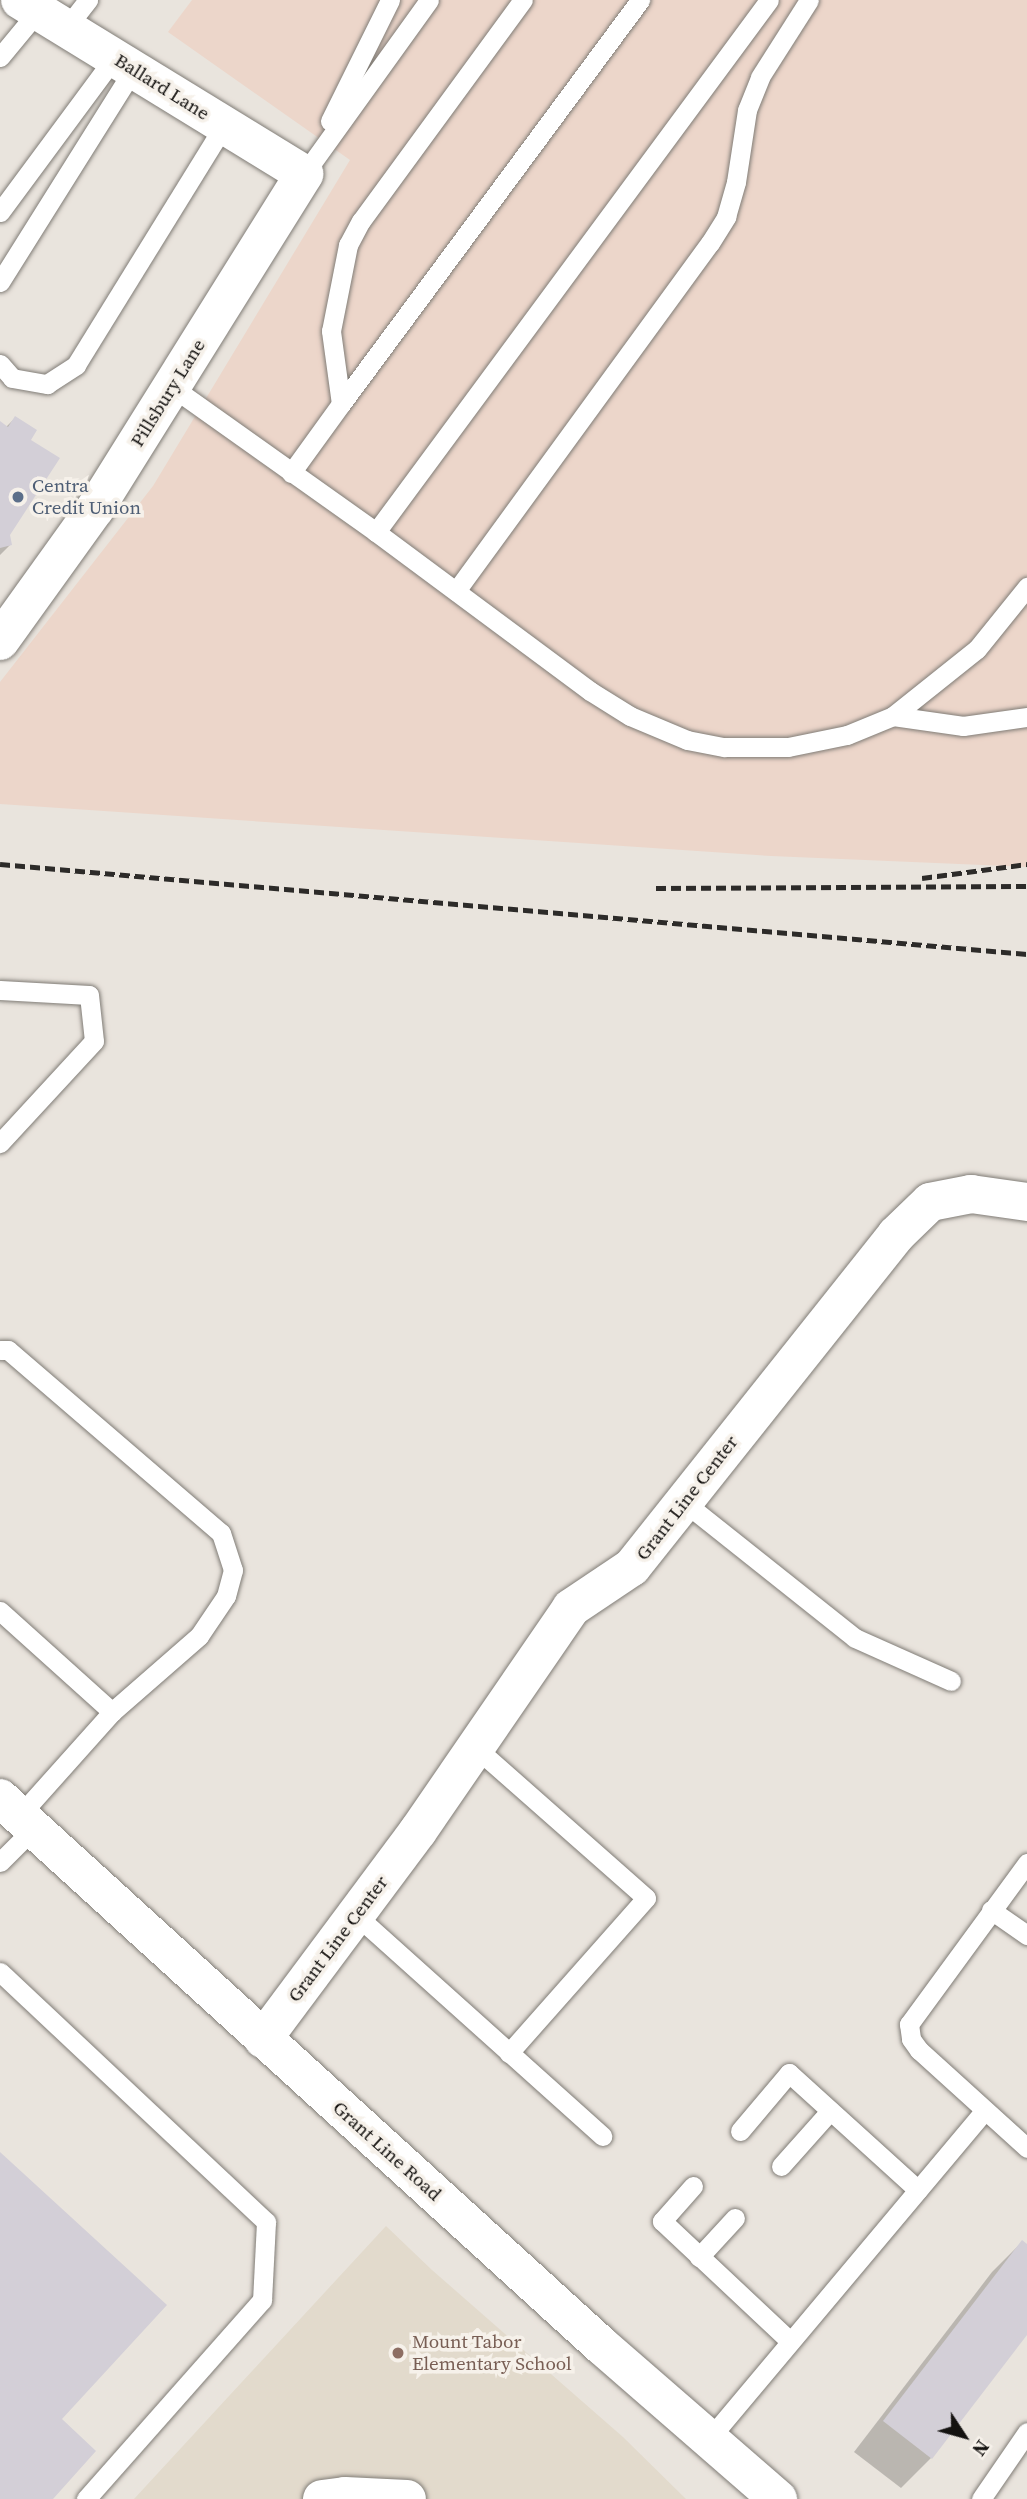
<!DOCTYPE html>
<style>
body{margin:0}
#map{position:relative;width:1027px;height:2499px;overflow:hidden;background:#e9e4dd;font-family:"Source Serif 4",serif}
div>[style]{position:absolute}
.built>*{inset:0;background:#e2dacc}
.industrial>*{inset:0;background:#ecd6ca}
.shadow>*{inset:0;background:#0003}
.building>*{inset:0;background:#d3cfd7}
.roads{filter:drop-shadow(0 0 2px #807c76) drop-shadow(0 0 2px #807c76)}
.service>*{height:19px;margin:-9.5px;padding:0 9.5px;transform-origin:9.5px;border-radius:9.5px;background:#fff}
.minor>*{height:38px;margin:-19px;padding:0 19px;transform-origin:19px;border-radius:19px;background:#fff}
.secondary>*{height:38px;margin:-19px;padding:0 19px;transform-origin:19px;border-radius:19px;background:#fff}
.rail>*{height:5px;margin-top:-2.5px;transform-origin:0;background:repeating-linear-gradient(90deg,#2d2b29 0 10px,transparent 0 15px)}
.dots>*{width:19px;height:19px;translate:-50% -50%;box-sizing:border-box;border:4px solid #f6f1ea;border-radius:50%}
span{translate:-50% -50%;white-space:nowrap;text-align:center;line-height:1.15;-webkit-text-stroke:7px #f6f1ea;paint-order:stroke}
.street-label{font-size:19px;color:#141210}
.service-label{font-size:19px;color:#4e5e75}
.left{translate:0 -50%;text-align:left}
.education-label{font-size:19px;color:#785e54}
.north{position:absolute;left:929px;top:2401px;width:70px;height:70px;-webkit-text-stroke:5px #f6f1ea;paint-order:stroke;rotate:126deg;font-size:19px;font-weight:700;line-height:28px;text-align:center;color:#141210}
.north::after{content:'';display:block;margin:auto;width:24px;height:32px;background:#141210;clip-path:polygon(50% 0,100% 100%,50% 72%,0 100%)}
</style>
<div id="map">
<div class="built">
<i style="clip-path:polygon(386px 2226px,432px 2270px,623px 2437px,686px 2499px,134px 2499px)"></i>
</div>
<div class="industrial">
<i style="clip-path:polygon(192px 0,1027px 0,1027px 867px,771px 856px,0 804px,0 682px,153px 486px,350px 160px,168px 32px)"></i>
</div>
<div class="shadow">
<i style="clip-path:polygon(15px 418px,28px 440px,9px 535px,10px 545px,0 555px,0 423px,6px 427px)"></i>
<i style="clip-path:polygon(1022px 2242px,1027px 2246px,1027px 2332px,931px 2458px,901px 2488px,854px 2452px,992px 2272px)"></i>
</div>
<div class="building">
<i style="clip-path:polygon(15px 416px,37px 430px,31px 440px,60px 458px,10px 535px,12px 545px,0 548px,0 421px,8px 427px)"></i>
<i style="clip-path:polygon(0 2152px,167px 2305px,62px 2419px,96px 2451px,53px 2499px,0 2499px)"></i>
<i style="clip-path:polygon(1022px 2240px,1027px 2244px,1027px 2335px,932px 2459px,883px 2421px)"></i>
</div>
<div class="roads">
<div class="service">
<i style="left:66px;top:28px;width:36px;rotate:-52deg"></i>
<i style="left:0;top:57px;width:60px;rotate:-50.4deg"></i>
<i style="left:330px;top:121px;width:135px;rotate:-63.6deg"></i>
<i style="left:304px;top:174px;width:214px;rotate:-54.3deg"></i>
<i style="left:0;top:212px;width:192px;rotate:-53.5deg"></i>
<i style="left:0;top:282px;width:250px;rotate:-57.9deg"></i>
<i style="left:0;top:364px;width:18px;rotate:49deg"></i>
<i style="left:12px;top:378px;width:36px;rotate:10deg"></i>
<i style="left:47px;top:384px;width:35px;rotate:-33deg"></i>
<i style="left:76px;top:365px;width:282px;rotate:-58.3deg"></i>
<i style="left:172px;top:387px;width:250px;rotate:35.4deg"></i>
<i style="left:376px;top:532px;width:267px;rotate:36.6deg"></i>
<i style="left:590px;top:691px;width:47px;rotate:32deg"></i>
<i style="left:630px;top:716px;width:62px;rotate:22.8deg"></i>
<i style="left:687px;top:740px;width:38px;rotate:11deg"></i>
<i style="left:724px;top:747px;width:64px"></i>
<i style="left:788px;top:747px;width:60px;rotate:-11.5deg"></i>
<i style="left:847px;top:735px;width:50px;rotate:-22.4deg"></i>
<i style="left:893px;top:716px;width:107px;rotate:-38.6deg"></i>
<i style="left:977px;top:649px;width:80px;rotate:-51.1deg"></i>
<i style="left:341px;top:404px;width:503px;rotate:-53.49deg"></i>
<i style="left:291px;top:473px;width:85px;rotate:-54.1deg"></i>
<i style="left:341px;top:404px;width:74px;rotate:-97.8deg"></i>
<i style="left:331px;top:331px;width:88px;rotate:-78.8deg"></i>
<i style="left:348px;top:245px;width:27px;rotate:-62deg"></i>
<i style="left:361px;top:221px;width:274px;rotate:-53.8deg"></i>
<i style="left:376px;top:532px;width:661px;rotate:-53.55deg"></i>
<i style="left:456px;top:591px;width:431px;rotate:-53.9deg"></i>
<i style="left:710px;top:243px;width:31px;rotate:-58deg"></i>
<i style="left:726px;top:217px;width:36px;rotate:-74deg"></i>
<i style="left:736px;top:182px;width:73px;rotate:-81.3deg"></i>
<i style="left:747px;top:110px;width:35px;rotate:-68deg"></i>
<i style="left:760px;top:77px;width:91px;rotate:-57.5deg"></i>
<i style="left:893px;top:716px;width:71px;rotate:8.1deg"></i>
<i style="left:963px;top:726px;width:65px;rotate:-8deg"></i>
<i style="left:0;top:990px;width:89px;rotate:3.2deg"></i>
<i style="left:89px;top:995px;width:46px;rotate:83.8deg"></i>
<i style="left:94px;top:1041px;width:139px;rotate:132.7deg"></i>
<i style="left:0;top:1350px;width:8px"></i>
<i style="left:8px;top:1350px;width:281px;rotate:40.7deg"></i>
<i style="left:221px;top:1533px;width:39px;rotate:72deg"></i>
<i style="left:233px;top:1570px;width:27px;rotate:105deg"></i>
<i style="left:226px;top:1596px;width:48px;rotate:124deg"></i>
<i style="left:199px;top:1636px;width:116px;rotate:138.9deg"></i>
<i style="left:684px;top:1502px;width:218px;rotate:38.5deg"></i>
<i style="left:855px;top:1638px;width:105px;rotate:24.1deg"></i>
<i style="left:0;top:1611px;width:151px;rotate:42deg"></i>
<i style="left:112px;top:1712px;width:138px;rotate:131.8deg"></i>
<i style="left:475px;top:1747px;width:228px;rotate:41.4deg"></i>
<i style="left:646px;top:1898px;width:207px;rotate:131.5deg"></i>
<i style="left:0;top:1862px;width:45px;rotate:-45deg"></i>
<i style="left:1027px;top:1863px;width:200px;rotate:126.2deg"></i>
<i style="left:909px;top:2024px;width:15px;rotate:82deg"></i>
<i style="left:911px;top:2039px;width:14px;rotate:54deg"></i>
<i style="left:919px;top:2050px;width:146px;rotate:42.2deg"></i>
<i style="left:991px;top:1910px;width:44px;rotate:34.8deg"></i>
<i style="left:356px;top:1915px;width:331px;rotate:41.9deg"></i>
<i style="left:0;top:1972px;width:365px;rotate:43.2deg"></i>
<i style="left:266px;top:2222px;width:78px;rotate:92.9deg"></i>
<i style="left:262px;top:2300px;width:266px;rotate:131.5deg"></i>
<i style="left:740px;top:2131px;width:76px;rotate:-49.8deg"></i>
<i style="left:789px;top:2073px;width:174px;rotate:42.2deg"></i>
<i style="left:781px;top:2166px;width:74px;rotate:-48.3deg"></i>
<i style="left:693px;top:2186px;width:47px;rotate:131.5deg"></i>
<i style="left:662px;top:2221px;width:175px;rotate:43.2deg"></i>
<i style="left:699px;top:2257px;width:53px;rotate:-47.3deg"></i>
<i style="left:709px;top:2439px;width:428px;rotate:-50deg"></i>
<i style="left:981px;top:2499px;width:81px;rotate:-55.5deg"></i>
</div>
<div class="minor">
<i style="left:0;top:641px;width:163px;rotate:-54.3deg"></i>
<i style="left:95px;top:509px;width:395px;rotate:-58deg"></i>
<i style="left:304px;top:174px;width:333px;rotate:-148.5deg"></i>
<i style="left:263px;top:2039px;width:259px;rotate:-53.3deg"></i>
<i style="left:418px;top:1831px;width:270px;rotate:-55.5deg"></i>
<i style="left:571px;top:1608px;width:73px;rotate:-33.9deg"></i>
<i style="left:632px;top:1567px;width:424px;rotate:-51.5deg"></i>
<i style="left:896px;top:1235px;width:47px;rotate:-44.1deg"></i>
<i style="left:930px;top:1202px;width:42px;rotate:-11deg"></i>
<i style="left:971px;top:1194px;width:57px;rotate:8.1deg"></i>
<i style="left:322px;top:2499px;width:23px;rotate:-7deg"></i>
<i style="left:345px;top:2496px;width:62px;rotate:2.8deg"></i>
</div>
<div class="secondary">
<i style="left:0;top:1798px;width:815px;rotate:42.32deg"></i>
<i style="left:603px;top:2347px;width:232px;rotate:41deg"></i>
</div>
</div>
<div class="rail">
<i style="left:0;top:864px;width:1031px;rotate:5.01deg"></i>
<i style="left:922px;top:878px;width:106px;rotate:-7.6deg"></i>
<i style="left:656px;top:888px;width:371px;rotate:-0.3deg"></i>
</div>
<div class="dots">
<i style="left:18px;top:497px;background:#5c6f8a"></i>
<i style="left:398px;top:2353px;background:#8d6e63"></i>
</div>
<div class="street-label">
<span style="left:162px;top:87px;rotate:32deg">Ballard Lane</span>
<span style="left:168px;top:393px;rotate:-58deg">Pillsbury Lane</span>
<span style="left:687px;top:1498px;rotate:-52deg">Grant Line Center</span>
<span style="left:338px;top:1939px;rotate:-53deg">Grant Line Center</span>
<span style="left:387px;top:2151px;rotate:42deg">Grant Line Road</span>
</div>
<div class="service-label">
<span class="left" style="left:32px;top:497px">Centra<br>Credit Union</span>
</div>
<div class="education-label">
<span class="left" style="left:412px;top:2353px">Mount Tabor<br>Elementary School</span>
</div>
<div class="north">N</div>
</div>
